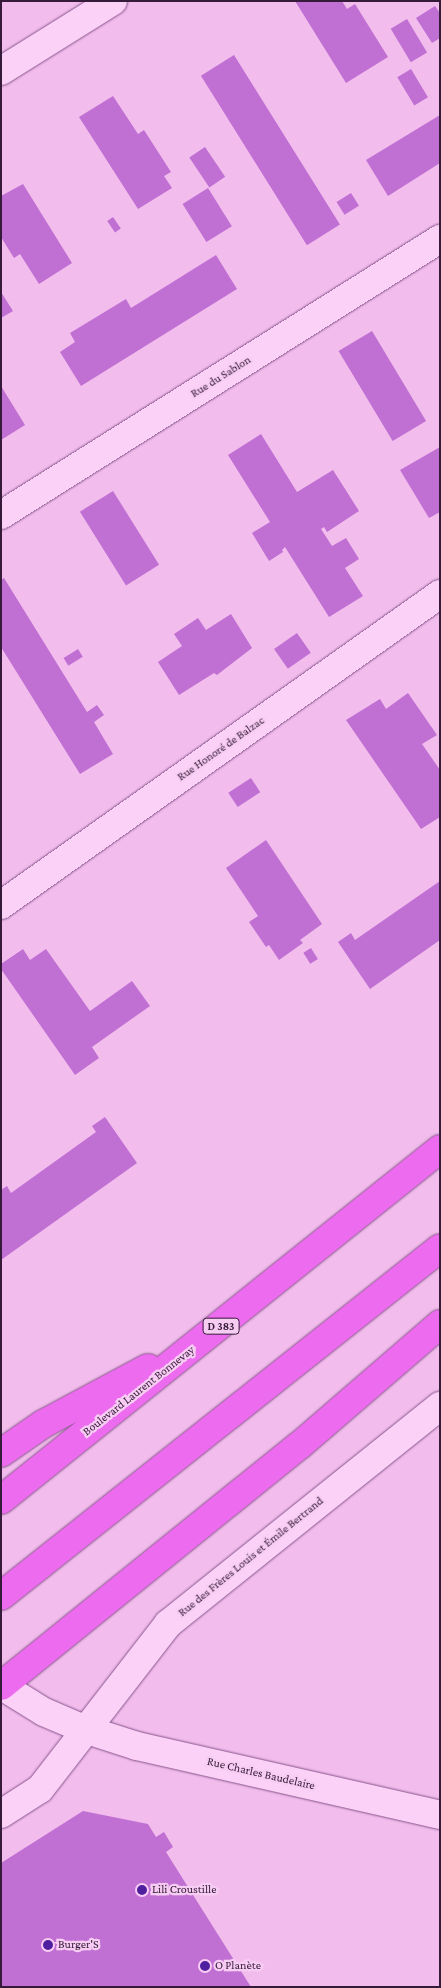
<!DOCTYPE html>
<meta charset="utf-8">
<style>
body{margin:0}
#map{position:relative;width:441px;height:1988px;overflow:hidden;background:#f2bded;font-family:"Crimson Pro",serif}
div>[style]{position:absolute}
.building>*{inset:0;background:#c06fd3;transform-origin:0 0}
.roads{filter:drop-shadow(0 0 1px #87558b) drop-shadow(0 0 1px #87558b)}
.minor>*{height:28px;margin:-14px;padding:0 14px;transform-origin:14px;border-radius:14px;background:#fcd1f8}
.tertiary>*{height:28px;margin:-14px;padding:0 14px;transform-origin:14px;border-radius:14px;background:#fcd1f8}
.trunk>*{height:28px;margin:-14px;padding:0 14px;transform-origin:14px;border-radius:14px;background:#ed6bee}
.dots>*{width:14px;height:14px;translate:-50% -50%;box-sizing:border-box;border:2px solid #f8cdf4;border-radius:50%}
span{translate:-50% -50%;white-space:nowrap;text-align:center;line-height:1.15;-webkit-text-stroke:4.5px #f8cdf4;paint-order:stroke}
.shield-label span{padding:1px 4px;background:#f8cdf4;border:1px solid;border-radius:4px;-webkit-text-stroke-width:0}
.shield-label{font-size:11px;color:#351b39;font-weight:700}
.street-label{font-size:12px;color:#351b39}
.poi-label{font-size:12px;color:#351b39}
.left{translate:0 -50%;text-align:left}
.frame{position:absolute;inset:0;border:2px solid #351b39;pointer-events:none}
</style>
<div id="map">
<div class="building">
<i style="clip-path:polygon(295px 1px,342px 1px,347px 9px,355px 4px,388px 57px,346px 83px)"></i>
<i style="clip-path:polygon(435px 6px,440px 13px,440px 38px,432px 43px,416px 18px)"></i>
<i style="left:407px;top:19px;width:39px;height:19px;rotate:59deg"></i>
<i style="left:234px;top:55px;width:200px;height:39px;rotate:58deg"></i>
<i style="left:411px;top:69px;width:33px;height:16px;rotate:59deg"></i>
<i style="clip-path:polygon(113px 96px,138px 134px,144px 130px,171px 172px,164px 176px,172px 188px,138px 209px,79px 117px)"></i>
<i style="clip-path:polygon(440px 115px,440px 163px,388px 196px,366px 160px)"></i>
<i style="left:205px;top:147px;width:36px;height:19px;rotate:56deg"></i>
<i style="clip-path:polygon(23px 184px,72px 263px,39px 284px,20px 254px,14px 258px,1px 237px,1px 196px)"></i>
<i style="left:208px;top:188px;width:45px;height:30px;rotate:58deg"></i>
<i style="left:351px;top:193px;width:15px;height:17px;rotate:58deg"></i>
<i style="left:113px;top:217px;width:14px;height:7px;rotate:56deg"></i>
<i style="clip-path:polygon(216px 255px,237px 289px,81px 386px,60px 352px,75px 342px,70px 333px,126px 299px,131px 308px)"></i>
<i style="clip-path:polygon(1px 292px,13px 311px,1px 318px)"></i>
<i style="left:372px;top:331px;width:105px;height:39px;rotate:59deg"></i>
<i style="clip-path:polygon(1px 386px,25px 425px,1px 440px)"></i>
<i style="clip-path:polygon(261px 434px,297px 492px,333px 470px,359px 511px,327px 532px,324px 527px,321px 529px,332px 546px,346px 538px,359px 559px,345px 568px,363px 596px,329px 617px,285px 547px,282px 550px,283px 552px,269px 561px,252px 533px,270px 522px,228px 455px)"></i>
<i style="clip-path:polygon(440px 447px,440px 512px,429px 518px,400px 470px)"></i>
<i style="left:113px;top:491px;width:87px;height:39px;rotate:58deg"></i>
<i style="clip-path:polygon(4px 578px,87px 712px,97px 705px,104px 715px,94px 722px,113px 754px,80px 774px,1px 647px,1px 580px)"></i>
<i style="clip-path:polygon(231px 614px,252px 648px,217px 675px,214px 673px,179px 695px,158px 662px,182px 646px,174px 634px,198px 618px,206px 630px)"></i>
<i style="left:297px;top:633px;width:24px;height:28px;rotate:55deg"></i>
<i style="left:78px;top:649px;width:9px;height:17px;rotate:58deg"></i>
<i style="clip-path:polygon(408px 693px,437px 735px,422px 744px,440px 770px,440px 817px,421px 829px,346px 720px,380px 699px,386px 709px)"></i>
<i style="left:251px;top:778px;width:17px;height:27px;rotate:57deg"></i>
<i style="clip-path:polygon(266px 840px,322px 924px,300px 940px,303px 943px,279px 960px,269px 945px,266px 947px,249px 922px,258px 916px,226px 868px)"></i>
<i style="clip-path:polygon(440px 881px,440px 940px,370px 989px,338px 942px,351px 933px,355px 940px)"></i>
<i style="left:311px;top:948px;width:13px;height:9px;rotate:58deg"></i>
<i style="clip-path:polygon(23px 949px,30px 960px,46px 949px,90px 1011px,132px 981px,150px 1006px,92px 1047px,99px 1058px,75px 1075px,1px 969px,1px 964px)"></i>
<i style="clip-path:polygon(105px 1117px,137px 1163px,1px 1260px,1px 1190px,7px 1186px,11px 1193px,96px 1132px,92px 1126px)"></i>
<i style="clip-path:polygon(83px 1811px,148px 1824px,156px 1837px,164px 1832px,173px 1847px,166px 1852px,251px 1987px,1px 1987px,1px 1863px)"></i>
</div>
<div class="roads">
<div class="minor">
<i style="left:1px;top:515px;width:519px;rotate:-32.16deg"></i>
<i style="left:1px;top:905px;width:538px;rotate:-35.31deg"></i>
<i style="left:2px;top:1686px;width:49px;rotate:31.8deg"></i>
<i style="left:44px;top:1712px;width:43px;rotate:23deg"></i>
<i style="left:84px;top:1729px;width:56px;rotate:17.8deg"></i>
<i style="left:137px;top:1746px;width:311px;rotate:12.8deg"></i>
<i style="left:1px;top:1814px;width:46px;rotate:-32.7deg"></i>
<i style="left:40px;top:1789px;width:209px;rotate:-52.2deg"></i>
<i style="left:168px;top:1624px;width:349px;rotate:-38.7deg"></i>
</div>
<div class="tertiary">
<i style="left:1px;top:71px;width:132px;rotate:-32deg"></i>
</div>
<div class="trunk">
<i style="left:1px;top:1453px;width:51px;rotate:-34.6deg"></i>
<i style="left:43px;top:1424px;width:119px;rotate:-28.1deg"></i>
<i style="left:1px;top:1500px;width:562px;rotate:-38.64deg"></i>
<i style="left:1px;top:1596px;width:560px;rotate:-38.4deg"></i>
<i style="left:1px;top:1686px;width:384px;rotate:-38.9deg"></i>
<i style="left:300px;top:1445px;width:185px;rotate:-40.8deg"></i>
</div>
</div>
<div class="dots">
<i style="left:142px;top:1890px;background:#501f9f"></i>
<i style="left:48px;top:1945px;background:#501f9f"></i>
<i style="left:205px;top:1966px;background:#501f9f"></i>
</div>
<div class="shield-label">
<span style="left:221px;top:1326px">D 383</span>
</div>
<div class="street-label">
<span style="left:221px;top:377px;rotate:-32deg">Rue du Sablon</span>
<span style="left:221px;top:749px;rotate:-35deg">Rue Honoré de Balzac</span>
<span style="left:139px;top:1391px;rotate:-38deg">Boulevard Laurent Bonnevay</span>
<span style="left:251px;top:1557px;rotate:-39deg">Rue des Frères Louis et Émile Bertrand</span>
<span style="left:261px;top:1774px;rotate:13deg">Rue Charles Baudelaire</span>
</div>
<div class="poi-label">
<span class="left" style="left:152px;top:1890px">Lili Croustille</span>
<span class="left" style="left:58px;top:1945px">Burger'S</span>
<span class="left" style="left:215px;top:1966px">O Planète</span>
</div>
<div class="frame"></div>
</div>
